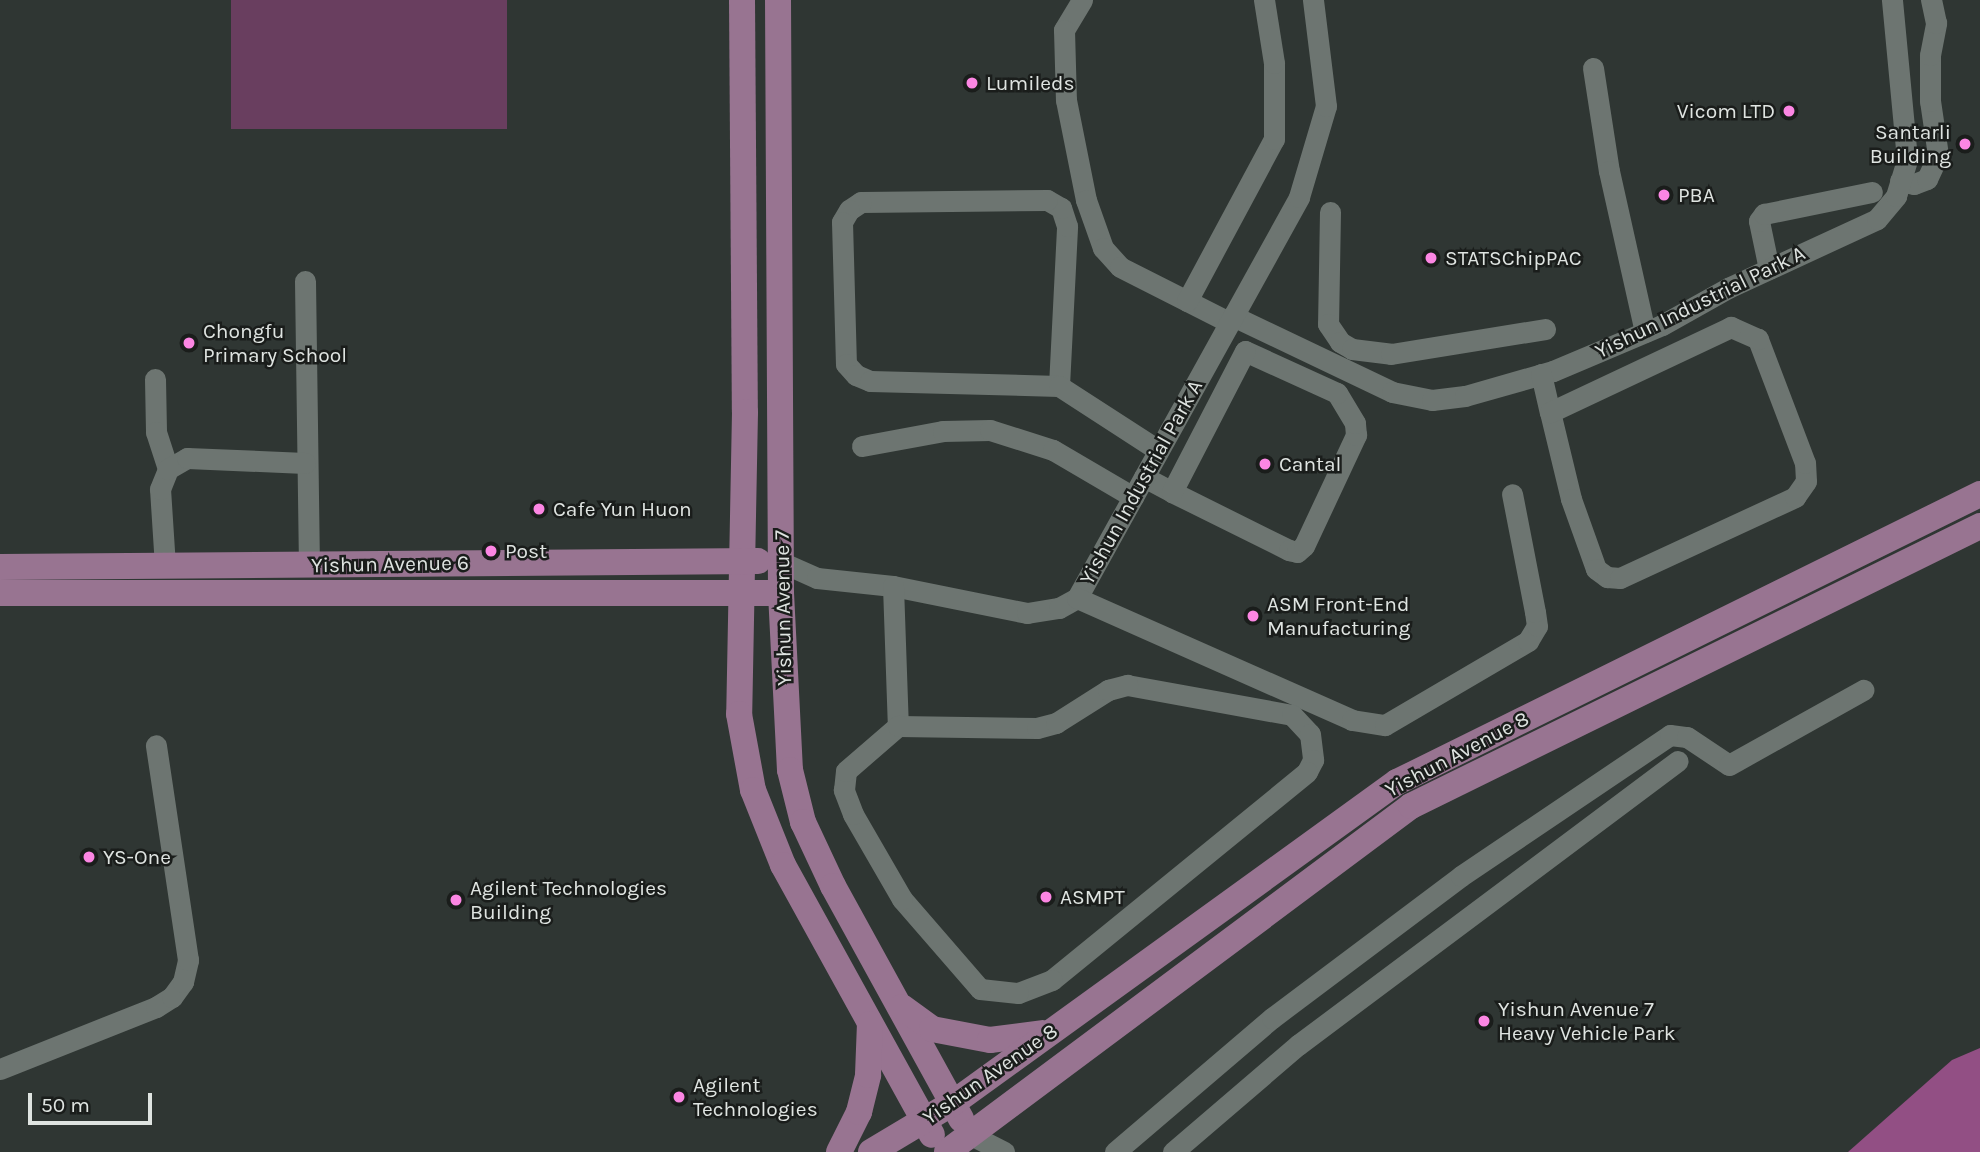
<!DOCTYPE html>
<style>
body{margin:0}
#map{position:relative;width:1980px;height:1152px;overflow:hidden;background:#2f3633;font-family:Karla,sans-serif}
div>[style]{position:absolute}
.green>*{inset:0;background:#693e5f;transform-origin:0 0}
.forest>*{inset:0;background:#924f84}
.minor>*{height:21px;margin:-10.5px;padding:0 10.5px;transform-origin:10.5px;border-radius:10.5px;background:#6d7571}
.major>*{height:26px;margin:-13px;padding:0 13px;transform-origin:13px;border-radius:13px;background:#987491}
.dots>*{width:19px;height:19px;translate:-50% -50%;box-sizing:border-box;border:4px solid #1a1d1b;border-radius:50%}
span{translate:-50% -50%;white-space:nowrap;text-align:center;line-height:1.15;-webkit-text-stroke:5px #1a1d1b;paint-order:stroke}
.poi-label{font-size:21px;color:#dfe4e1}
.left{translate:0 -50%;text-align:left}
.right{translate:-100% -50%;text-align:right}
.street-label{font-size:21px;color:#dfe4e1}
.scale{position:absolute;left:28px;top:1093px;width:124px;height:32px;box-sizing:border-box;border:4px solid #dfe4e1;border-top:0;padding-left:9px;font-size:21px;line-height:24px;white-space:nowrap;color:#dfe4e1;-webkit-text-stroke:5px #1a1d1b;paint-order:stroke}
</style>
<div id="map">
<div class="green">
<i style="left:231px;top:0;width:276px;height:129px"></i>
</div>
<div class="forest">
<i style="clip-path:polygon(1980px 1048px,1980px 1152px,1848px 1152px,1952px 1060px)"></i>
</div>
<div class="minor">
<i style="left:1082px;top:0;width:35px;rotate:121deg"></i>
<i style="left:1064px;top:30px;width:70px;rotate:88.4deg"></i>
<i style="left:1066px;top:100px;width:102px;rotate:78.7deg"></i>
<i style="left:1086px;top:200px;width:51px;rotate:70.5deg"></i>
<i style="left:1103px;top:248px;width:25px;rotate:48deg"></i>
<i style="left:1120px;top:267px;width:122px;rotate:26.8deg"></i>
<i style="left:1593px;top:68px;width:104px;rotate:81.2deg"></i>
<i style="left:1609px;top:171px;width:165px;rotate:77.4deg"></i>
<i style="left:1900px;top:181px;width:14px;rotate:12deg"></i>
<i style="left:1914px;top:184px;width:14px;rotate:-21deg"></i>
<i style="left:1927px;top:179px;width:26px;rotate:-65deg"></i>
<i style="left:1938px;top:155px;width:55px;rotate:-98.4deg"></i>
<i style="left:1930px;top:101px;width:46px;rotate:-90deg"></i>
<i style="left:1930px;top:55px;width:33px;rotate:-79deg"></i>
<i style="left:1936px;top:23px;width:24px;rotate:-102deg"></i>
<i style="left:1330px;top:212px;width:112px;rotate:91deg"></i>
<i style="left:1328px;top:324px;width:22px;rotate:56deg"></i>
<i style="left:1340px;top:342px;width:14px;rotate:30deg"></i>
<i style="left:1352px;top:349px;width:39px;rotate:7deg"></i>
<i style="left:1391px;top:354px;width:156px;rotate:-9.2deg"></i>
<i style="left:1769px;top:269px;width:49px;rotate:-101.8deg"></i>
<i style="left:1759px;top:221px;width:9px;rotate:-54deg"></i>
<i style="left:1764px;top:214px;width:110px;rotate:-11.5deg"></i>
<i style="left:305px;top:281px;width:284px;rotate:89.2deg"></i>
<i style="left:1187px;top:301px;width:184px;rotate:-61.8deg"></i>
<i style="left:1274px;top:139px;width:76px;rotate:-90deg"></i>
<i style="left:1274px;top:63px;width:64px;rotate:-99deg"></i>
<i style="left:1233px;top:316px;width:176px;rotate:25.5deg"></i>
<i style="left:1392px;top:392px;width:41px;rotate:11.3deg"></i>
<i style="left:1432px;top:400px;width:33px;rotate:-7deg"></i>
<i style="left:1465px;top:396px;width:91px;rotate:-15.9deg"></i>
<i style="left:1553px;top:371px;width:118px;rotate:-22.9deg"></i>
<i style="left:1662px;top:325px;width:76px;rotate:-29.3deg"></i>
<i style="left:1728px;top:288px;width:164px;rotate:-24.8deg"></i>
<i style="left:1877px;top:219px;width:30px;rotate:-50deg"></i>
<i style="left:1896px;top:196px;width:39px;rotate:-73deg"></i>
<i style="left:1907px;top:159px;width:160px;rotate:-95.4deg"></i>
<i style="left:1541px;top:374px;width:39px;rotate:77deg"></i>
<i style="left:1550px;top:412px;width:89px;rotate:76.4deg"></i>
<i style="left:1571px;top:499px;width:74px;rotate:70.3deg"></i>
<i style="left:1596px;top:569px;width:14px;rotate:36deg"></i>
<i style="left:1607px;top:577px;width:13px;rotate:4deg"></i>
<i style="left:1620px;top:578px;width:193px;rotate:-24.8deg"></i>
<i style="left:1795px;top:497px;width:19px;rotate:-55deg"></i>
<i style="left:1806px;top:481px;width:18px;rotate:-93deg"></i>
<i style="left:1805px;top:463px;width:133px;rotate:-110.8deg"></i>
<i style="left:1758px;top:339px;width:30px;rotate:-156deg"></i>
<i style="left:1731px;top:327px;width:200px;rotate:154.8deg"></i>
<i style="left:155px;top:379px;width:53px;rotate:88.9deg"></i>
<i style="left:156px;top:432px;width:39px;rotate:72deg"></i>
<i style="left:1059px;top:386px;width:160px;rotate:-87.1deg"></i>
<i style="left:1067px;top:226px;width:19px;rotate:-108deg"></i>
<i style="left:1061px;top:208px;width:16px;rotate:-150deg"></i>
<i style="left:1047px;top:200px;width:186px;rotate:179.4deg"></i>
<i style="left:861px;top:202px;width:14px;rotate:146deg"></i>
<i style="left:849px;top:210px;width:14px;rotate:120deg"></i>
<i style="left:842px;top:222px;width:142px;rotate:88.4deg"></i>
<i style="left:846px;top:364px;width:15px;rotate:48deg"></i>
<i style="left:856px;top:375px;width:15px;rotate:23deg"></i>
<i style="left:870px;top:381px;width:189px;rotate:1.5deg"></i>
<i style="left:1059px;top:386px;width:118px;rotate:32.9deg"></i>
<i style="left:862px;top:446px;width:82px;rotate:-10.5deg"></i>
<i style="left:943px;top:431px;width:47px;rotate:-1.2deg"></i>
<i style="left:990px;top:430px;width:66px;rotate:17.6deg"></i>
<i style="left:1053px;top:450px;width:93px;rotate:30.4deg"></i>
<i style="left:1144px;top:477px;width:32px;rotate:28deg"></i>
<i style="left:1172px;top:492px;width:131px;rotate:26.4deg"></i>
<i style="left:1289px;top:550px;width:8px;rotate:14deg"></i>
<i style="left:1297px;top:552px;width:9px;rotate:-41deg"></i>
<i style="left:1304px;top:546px;width:123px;rotate:-64.9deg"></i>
<i style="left:1356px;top:435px;width:12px;rotate:-95deg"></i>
<i style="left:1355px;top:423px;width:35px;rotate:-121deg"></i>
<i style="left:1337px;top:393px;width:101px;rotate:-155.5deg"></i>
<i style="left:1245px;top:351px;width:159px;rotate:117.4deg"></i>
<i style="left:781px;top:562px;width:39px;rotate:24deg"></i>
<i style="left:817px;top:578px;width:76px;rotate:6deg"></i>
<i style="left:893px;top:586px;width:137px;rotate:11.4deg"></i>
<i style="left:1027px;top:613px;width:32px;rotate:-9deg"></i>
<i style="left:1059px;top:608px;width:21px;rotate:-29deg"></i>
<i style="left:1077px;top:598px;width:458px;rotate:-61deg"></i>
<i style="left:1299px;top:197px;width:95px;rotate:-73.5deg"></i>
<i style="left:1326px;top:106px;width:107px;rotate:-97deg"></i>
<i style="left:165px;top:566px;width:77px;rotate:-93.7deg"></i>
<i style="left:160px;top:489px;width:22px;rotate:-68deg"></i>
<i style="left:168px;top:469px;width:22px;rotate:-30deg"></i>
<i style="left:187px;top:458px;width:118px;rotate:2.4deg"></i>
<i style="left:893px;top:586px;width:140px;rotate:88deg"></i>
<i style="left:1077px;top:598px;width:301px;rotate:23.9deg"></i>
<i style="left:1352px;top:720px;width:33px;rotate:9deg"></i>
<i style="left:1385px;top:725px;width:166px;rotate:-30.4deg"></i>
<i style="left:1528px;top:641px;width:17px;rotate:-59deg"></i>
<i style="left:1537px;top:626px;width:14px;rotate:-98deg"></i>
<i style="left:1535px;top:612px;width:120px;rotate:-101deg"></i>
<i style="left:1127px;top:685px;width:168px;rotate:10.3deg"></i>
<i style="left:1292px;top:715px;width:26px;rotate:47deg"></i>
<i style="left:1310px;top:734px;width:26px;rotate:83deg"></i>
<i style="left:1313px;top:760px;width:13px;rotate:117deg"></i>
<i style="left:1307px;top:772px;width:329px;rotate:140.8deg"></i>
<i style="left:1052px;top:980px;width:36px;rotate:159deg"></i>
<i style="left:1018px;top:993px;width:38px;rotate:-174deg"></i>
<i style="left:980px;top:989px;width:119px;rotate:-130.9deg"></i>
<i style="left:902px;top:899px;width:98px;rotate:-120deg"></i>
<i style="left:853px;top:814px;width:26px;rotate:-111deg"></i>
<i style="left:844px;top:790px;width:19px;rotate:-84deg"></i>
<i style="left:846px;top:771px;width:69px;rotate:-40.9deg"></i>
<i style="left:898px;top:726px;width:139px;rotate:0.8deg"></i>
<i style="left:1037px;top:728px;width:20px;rotate:-15deg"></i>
<i style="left:1056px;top:723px;width:62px;rotate:-32.4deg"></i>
<i style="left:1108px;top:690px;width:20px;rotate:-15deg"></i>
<i style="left:0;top:1069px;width:168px;rotate:-21.7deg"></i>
<i style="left:156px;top:1007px;width:19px;rotate:-32deg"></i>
<i style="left:172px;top:997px;width:19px;rotate:-54deg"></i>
<i style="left:183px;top:982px;width:23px;rotate:-77deg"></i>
<i style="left:188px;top:960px;width:217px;rotate:-98.5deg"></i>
<i style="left:971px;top:1135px;width:37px;rotate:27deg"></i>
<i style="left:1115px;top:1152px;width:206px;rotate:-40.5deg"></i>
<i style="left:1272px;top:1018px;width:236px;rotate:-36.9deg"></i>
<i style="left:1461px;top:876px;width:252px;rotate:-34deg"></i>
<i style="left:1670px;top:735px;width:17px;rotate:7deg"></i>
<i style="left:1687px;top:737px;width:50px;rotate:33.7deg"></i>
<i style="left:1729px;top:765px;width:154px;rotate:-29.2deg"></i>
<i style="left:1173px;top:1152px;width:165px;rotate:-40.6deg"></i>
<i style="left:1298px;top:1045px;width:474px;rotate:-36.8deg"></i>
</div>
<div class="major">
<i style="left:742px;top:0;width:412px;rotate:89.6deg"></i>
<i style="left:745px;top:412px;width:302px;rotate:91.1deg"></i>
<i style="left:739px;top:714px;width:77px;rotate:79.6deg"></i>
<i style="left:753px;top:790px;width:81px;rotate:68.2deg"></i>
<i style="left:783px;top:865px;width:308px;rotate:61.1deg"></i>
<i style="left:778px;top:0;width:593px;rotate:89.71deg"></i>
<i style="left:781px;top:593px;width:177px;rotate:87.1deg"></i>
<i style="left:790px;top:770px;width:54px;rotate:76deg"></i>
<i style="left:803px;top:822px;width:71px;rotate:64.9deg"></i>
<i style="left:833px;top:886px;width:266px;rotate:61.2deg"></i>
<i style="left:0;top:567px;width:758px;rotate:-0.45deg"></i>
<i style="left:0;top:593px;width:781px"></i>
<i style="left:902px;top:1007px;width:37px;rotate:36deg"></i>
<i style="left:932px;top:1029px;width:59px;rotate:10.7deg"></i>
<i style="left:990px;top:1040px;width:53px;rotate:-7.5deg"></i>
<i style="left:839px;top:1152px;width:45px;rotate:-63.4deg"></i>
<i style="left:859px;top:1112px;width:38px;rotate:-76deg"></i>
<i style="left:868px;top:1075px;width:51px;rotate:-87.8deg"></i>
<i style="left:871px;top:1152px;width:96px;rotate:-30.9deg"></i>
<i style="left:953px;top:1103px;width:548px;rotate:-35.87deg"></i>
<i style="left:1397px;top:782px;width:650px;rotate:-26.29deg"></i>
<i style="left:947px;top:1152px;width:579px;rotate:-36.71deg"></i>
<i style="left:1411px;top:806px;width:634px;rotate:-26.2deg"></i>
</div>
<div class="dots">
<i style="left:972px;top:83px;background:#fc86e3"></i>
<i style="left:1789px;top:111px;background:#fc86e3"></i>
<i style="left:1965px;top:144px;background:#fc86e3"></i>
<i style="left:1664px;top:195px;background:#fc86e3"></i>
<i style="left:1431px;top:258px;background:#fc86e3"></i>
<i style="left:189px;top:343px;background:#fc86e3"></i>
<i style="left:1265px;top:464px;background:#fc86e3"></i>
<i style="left:539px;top:509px;background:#fc86e3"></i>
<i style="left:491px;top:551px;background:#fc86e3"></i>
<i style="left:1253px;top:616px;background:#fc86e3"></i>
<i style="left:89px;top:857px;background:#fc86e3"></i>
<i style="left:1046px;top:897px;background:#fc86e3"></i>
<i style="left:456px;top:900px;background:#fc86e3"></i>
<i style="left:1484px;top:1021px;background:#fc86e3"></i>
<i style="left:679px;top:1097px;background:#fc86e3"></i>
</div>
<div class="poi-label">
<span class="left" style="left:986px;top:83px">Lumileds</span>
<span class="right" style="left:1775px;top:111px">Vicom LTD</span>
<span class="right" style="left:1951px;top:144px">Santarli<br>Building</span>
<span class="left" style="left:1678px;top:195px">PBA</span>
<span class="left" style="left:1445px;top:258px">STATSChipPAC</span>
<span class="left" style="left:203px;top:343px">Chongfu<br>Primary School</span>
<span class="left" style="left:1279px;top:464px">Cantal</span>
<span class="left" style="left:553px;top:509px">Cafe Yun Huon</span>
<span class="left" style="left:505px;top:551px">Post</span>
<span class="left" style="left:1267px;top:616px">ASM Front-End<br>Manufacturing</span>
<span class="left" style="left:103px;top:857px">YS-One</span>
<span class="left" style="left:470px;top:900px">Agilent Technologies<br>Building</span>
<span class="left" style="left:1060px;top:897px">ASMPT</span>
<span class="left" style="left:1498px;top:1021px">Yishun Avenue 7<br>Heavy Vehicle Park</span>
<span class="left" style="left:693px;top:1097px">Agilent<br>Technologies</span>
</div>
<div class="street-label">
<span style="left:1700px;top:302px;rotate:-26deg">Yishun Industrial Park A</span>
<span style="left:1141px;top:482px;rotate:-61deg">Yishun Industrial Park A</span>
<span style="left:390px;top:564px;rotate:-1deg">Yishun Avenue 6</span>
<span style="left:783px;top:608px;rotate:-91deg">Yishun Avenue 7</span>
<span style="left:1457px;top:754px;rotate:-28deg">Yishun Avenue 8</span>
<span style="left:990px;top:1074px;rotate:-35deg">Yishun Avenue 8</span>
</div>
<div class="scale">50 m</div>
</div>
